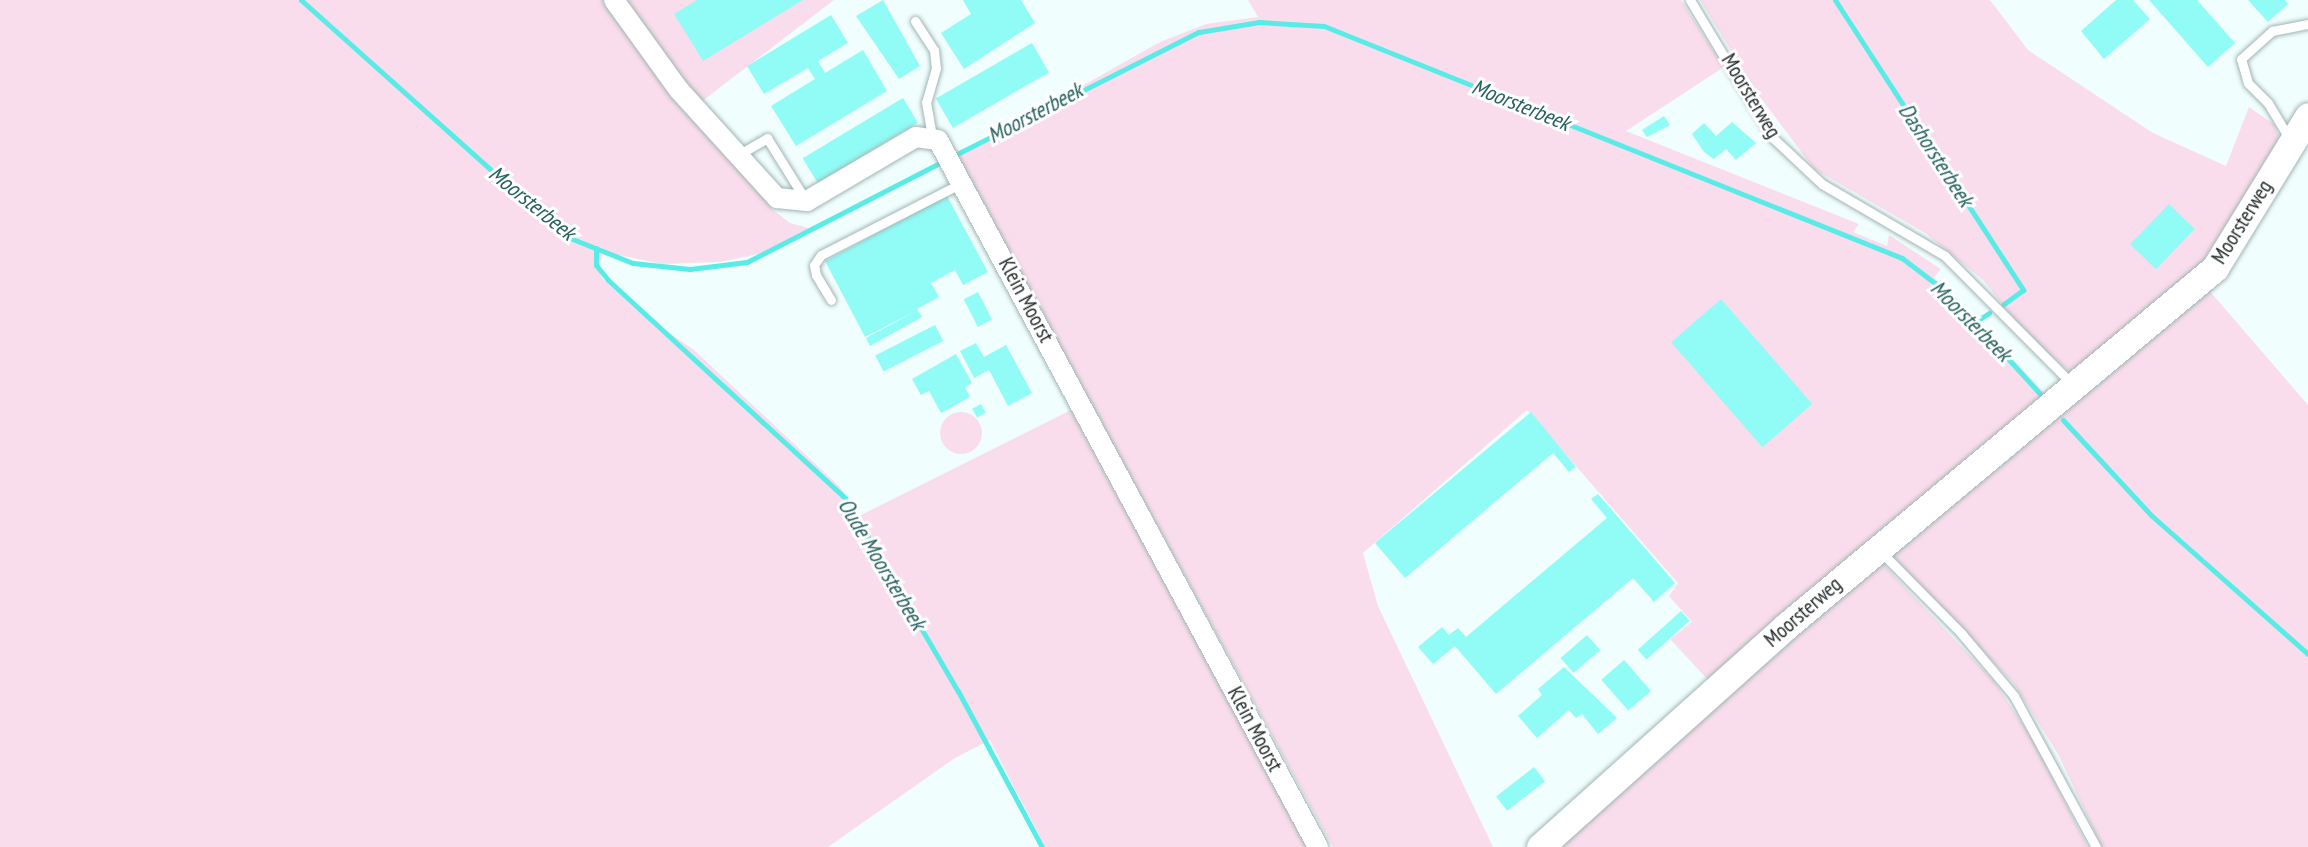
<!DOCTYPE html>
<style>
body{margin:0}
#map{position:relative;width:2308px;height:847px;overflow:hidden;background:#f1fefe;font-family:"PT Sans Narrow",sans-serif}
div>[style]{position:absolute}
.green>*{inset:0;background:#faddec}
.round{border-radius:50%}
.stream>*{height:5px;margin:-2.5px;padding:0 2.5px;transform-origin:2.5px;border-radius:2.5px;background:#59ebe6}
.building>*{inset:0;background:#91fbf6;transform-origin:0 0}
.roads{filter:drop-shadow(0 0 2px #a0b5b3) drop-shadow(0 0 2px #a0b5b3)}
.lane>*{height:9px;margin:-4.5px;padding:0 4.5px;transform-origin:4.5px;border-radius:4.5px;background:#fff}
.street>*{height:20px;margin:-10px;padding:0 10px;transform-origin:10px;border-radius:10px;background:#fff}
.secondary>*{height:27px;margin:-13.5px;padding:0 13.5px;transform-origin:13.5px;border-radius:13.5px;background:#fff}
span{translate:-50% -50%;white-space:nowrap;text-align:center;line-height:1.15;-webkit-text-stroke:6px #fff;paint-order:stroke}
.street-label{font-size:21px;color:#242c2b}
.water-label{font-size:22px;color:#25615f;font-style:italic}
</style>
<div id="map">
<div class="green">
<i style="clip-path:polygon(0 0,607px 0,772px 209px,790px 223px,816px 230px,758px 254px,720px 262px,662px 264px,604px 252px,598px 269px,602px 278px,637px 310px,694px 350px,840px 487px,859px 516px,1071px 410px,1312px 847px,1045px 847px,990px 740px,955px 758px,828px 847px,0 847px)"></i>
<i style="clip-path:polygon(623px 0,834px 0,701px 102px)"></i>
<i style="clip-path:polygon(1248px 0,1681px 0,1724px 67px,1626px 131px,1859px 224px,1853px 232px,1887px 246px,1889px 235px,1941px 269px,1934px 277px,2045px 393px,1708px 680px,1670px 639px,1692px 622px,1669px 596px,1678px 583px,1527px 410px,1363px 553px,1378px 606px,1493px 847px,1333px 847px,956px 157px,1160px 42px,1206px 24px,1258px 17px)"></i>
<i style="clip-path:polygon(1700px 0,1990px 0,2028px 50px,2153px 133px,2226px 166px,2249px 107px,2275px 125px,2280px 141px,2200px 266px,2071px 373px,2026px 334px,1983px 280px,1925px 233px,1814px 169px,1758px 94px)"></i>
<i style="clip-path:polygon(2208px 289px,2308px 405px,2308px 847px,2102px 847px,2058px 754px,2014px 684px,1892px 555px)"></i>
<i class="round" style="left:940px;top:412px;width:42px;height:42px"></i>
<i style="clip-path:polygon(1882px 563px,1993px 680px,2032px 738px,2088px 847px,1551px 847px)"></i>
</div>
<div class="stream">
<i style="left:301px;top:0;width:354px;rotate:41.8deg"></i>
<i style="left:565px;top:236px;width:73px;rotate:21.7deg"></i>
<i style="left:633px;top:263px;width:57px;rotate:6deg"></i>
<i style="left:690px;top:269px;width:57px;rotate:-7deg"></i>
<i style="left:747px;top:262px;width:217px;rotate:-27.2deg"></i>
<i style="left:1835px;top:0;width:346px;rotate:57deg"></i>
<i style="left:2023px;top:290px;width:24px;rotate:144deg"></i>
<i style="left:957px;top:154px;width:271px;rotate:-26.8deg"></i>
<i style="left:1199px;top:32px;width:61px;rotate:-9.5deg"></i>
<i style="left:1259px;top:22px;width:65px;rotate:3.5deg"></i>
<i style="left:1324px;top:26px;width:623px;rotate:21.87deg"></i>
<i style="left:1902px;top:258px;width:58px;rotate:37.3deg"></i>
<i style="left:1948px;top:293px;width:142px;rotate:47.6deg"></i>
<i style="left:596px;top:248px;width:17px;rotate:90deg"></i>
<i style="left:596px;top:265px;width:19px;rotate:51deg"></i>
<i style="left:608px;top:280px;width:322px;rotate:42.6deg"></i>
<i style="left:845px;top:498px;width:224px;rotate:59.7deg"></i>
<i style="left:958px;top:691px;width:177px;rotate:61.7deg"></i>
<i style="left:1975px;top:322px;width:17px;rotate:-33deg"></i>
<i style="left:2063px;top:420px;width:131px;rotate:47.2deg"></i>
<i style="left:2152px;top:516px;width:208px;rotate:41.5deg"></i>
</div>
<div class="building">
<i style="clip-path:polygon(697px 0,803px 0,703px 61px,674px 14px)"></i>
<i style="clip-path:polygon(883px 0,920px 66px,899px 79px,856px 16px)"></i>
<i style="clip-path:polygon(963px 0,1021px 0,1035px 23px,964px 69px,941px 33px,971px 14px)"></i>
<i style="clip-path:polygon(2116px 0,2133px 0,2150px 19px,2104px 59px,2081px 31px)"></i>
<i style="clip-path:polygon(2149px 0,2197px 0,2235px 43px,2208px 67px)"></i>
<i style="clip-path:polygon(2248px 0,2285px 0,2288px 4px,2268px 22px)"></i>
<i style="clip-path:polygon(831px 15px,848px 43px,818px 61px,825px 73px,863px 50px,887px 91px,796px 146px,771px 106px,815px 79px,808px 68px,764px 94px,747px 66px)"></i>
<i style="left:1032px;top:43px;width:34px;height:111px;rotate:60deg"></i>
<i style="left:903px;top:98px;width:29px;height:117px;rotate:59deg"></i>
<i style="clip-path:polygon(1664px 116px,1670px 125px,1647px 137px,1642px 130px)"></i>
<i style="clip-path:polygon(1732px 122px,1756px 143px,1736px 160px,1726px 149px,1714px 159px,1704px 152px,1692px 134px,1704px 123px,1716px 136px)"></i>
<i style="clip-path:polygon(947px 196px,988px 272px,963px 285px,955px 270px,931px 283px,939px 297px,917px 309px,922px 317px,870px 346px,866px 338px,916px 311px,865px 337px,825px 261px)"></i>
<i style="left:2169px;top:204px;width:36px;height:56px;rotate:44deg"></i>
<i style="left:978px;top:292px;width:31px;height:16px;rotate:63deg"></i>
<i style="left:1721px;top:299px;width:139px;height:66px;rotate:49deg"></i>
<i style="left:935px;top:325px;width:18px;height:67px;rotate:63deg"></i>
<i style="clip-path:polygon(976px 343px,984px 357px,1006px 345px,1032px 393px,1008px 406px,989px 370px,974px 378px,960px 351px)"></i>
<i style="clip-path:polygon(956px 354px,972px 383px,965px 387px,970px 397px,941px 413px,929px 391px,921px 395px,912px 379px)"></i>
<i style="left:981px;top:404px;width:10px;height:10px;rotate:61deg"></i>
<i style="clip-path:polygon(1531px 412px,1576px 467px,1569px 472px,1553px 453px,1405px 578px,1375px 543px)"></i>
<i style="clip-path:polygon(1598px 494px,1675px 583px,1654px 602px,1633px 578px,1496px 694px,1455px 646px,1433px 664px,1418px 647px,1442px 627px,1449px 635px,1458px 628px,1466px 637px,1607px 518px,1591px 499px)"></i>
<i style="left:1681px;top:611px;width:13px;height:58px;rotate:48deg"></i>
<i style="left:1587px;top:635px;width:20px;height:35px;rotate:49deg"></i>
<i style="left:1624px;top:660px;width:41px;height:30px;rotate:49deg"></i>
<i style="clip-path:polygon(1564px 667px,1617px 718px,1598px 734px,1582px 714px,1576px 718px,1569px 710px,1537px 738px,1518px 716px,1542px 695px,1538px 689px)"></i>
<i style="left:1534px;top:767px;width:18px;height:48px;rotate:52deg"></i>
</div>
<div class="roads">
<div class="lane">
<i style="left:1690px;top:0;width:161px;rotate:59deg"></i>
<i style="left:1773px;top:138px;width:67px;rotate:43.2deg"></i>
<i style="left:1822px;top:184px;width:143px;rotate:30.3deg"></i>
<i style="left:1945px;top:256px;width:180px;rotate:45.2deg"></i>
<i style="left:915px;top:21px;width:35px;rotate:57deg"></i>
<i style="left:934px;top:50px;width:18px;rotate:84deg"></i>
<i style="left:936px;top:68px;width:35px;rotate:106deg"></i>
<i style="left:926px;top:102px;width:36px;rotate:80deg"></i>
<i style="left:2289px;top:138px;width:41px;rotate:-121deg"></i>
<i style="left:2268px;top:103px;width:28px;rotate:-135deg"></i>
<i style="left:2248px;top:83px;width:25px;rotate:-106deg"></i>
<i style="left:2241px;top:59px;width:42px;rotate:-42.1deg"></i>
<i style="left:2272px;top:31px;width:37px;rotate:-11deg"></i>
<i style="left:738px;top:155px;width:34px;rotate:-30deg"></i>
<i style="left:767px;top:138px;width:72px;rotate:58.1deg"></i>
<i style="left:831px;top:300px;width:29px;rotate:-121deg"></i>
<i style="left:816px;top:275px;width:10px;rotate:-101deg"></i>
<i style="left:814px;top:265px;width:12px;rotate:-55deg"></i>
<i style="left:821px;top:255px;width:158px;rotate:-27.1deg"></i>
<i style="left:1879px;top:550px;width:117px;rotate:45.3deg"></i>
<i style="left:1961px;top:633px;width:82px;rotate:49.9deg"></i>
<i style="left:2014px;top:696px;width:172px;rotate:61.5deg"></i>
</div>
<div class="street">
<i style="left:614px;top:0;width:111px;rotate:54.2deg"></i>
<i style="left:679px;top:90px;width:146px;rotate:47.8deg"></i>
<i style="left:777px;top:198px;width:30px;rotate:6deg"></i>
<i style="left:807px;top:201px;width:126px;rotate:-30.4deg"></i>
<i style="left:916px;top:137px;width:22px;rotate:8deg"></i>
<i style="left:938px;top:140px;width:803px;rotate:61.74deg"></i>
</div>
<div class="secondary">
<i style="left:1540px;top:847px;width:329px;rotate:-41.9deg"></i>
<i style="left:1785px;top:627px;width:560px;rotate:-39.86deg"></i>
<i style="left:2215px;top:268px;width:178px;rotate:-58.5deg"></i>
</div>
</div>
<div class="street-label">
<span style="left:1751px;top:96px;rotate:59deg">Moorsterweg</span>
<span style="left:2242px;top:222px;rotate:-58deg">Moorsterweg</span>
<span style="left:1026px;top:300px;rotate:62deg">Klein Moorst</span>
<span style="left:1803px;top:612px;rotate:-41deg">Moorsterweg</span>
<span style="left:1255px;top:729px;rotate:62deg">Klein Moorst</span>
</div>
<div class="water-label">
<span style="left:1521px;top:105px;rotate:22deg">Moorsterbeek</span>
<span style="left:1035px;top:113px;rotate:-28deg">Moorsterbeek</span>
<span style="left:1936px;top:155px;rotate:57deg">Dashorsterbeek</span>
<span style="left:532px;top:203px;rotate:39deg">Moorsterbeek</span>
<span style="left:1971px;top:321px;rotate:45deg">Moorsterbeek</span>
<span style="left:882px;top:564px;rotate:59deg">Oude Moorsterbeek</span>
</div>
</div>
